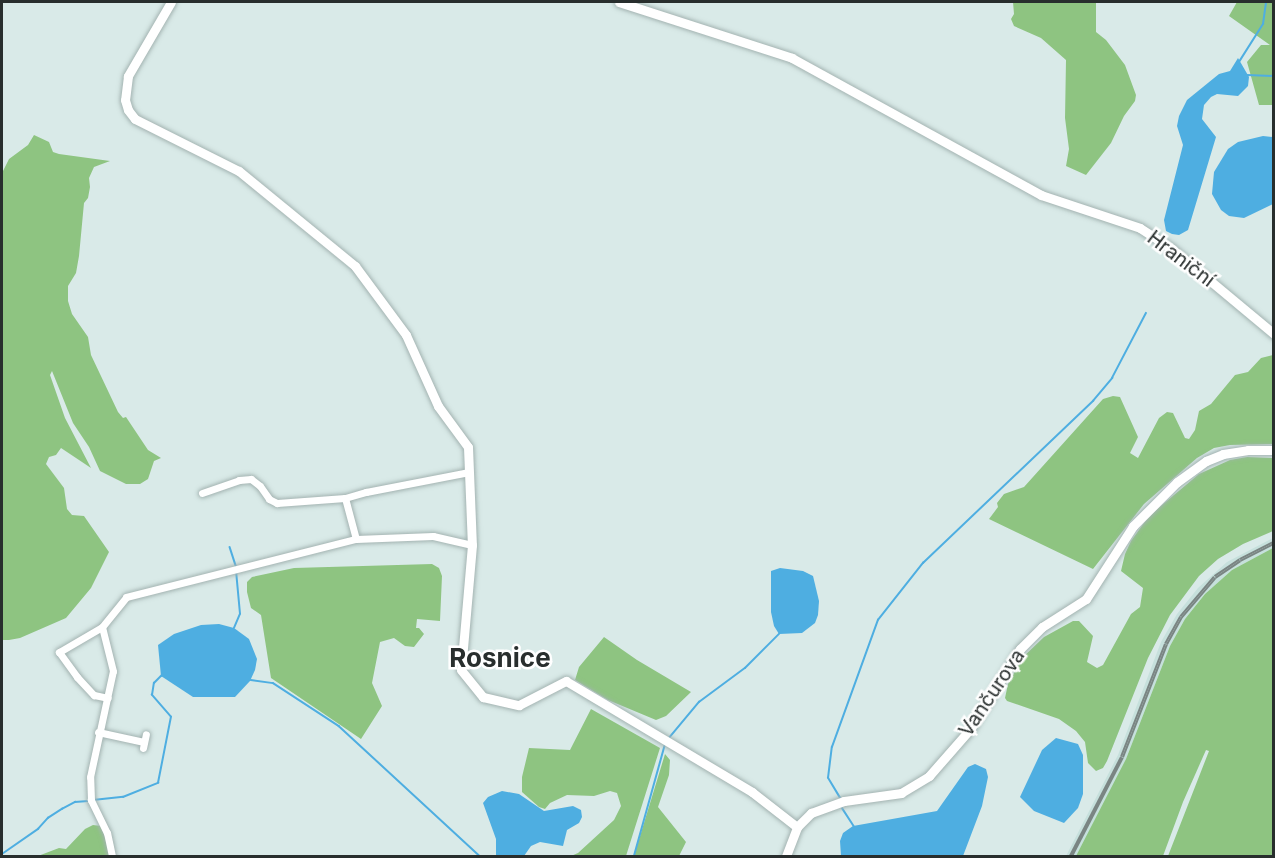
<!DOCTYPE html>
<meta charset="utf-8">
<style>
body{margin:0}
#map{position:relative;width:1275px;height:858px;overflow:hidden;background:#d9eae8;font-family:Inter,sans-serif}
div>[style]{position:absolute}
.built>*{inset:0;background:#c6e0dc}
.green>*{inset:0;background:#8ec481}
.water>*{inset:0;background:#4eaee1}
.stream>*{height:1.5px;margin:-0.75px;padding:0 0.75px;transform-origin:0.75px;border-radius:0.75px;background:#4eaee1}
.roads{filter:drop-shadow(0 0 2px #a3b3b1) drop-shadow(0 0 2px #a3b3b1)}
.minor>*{height:7px;margin:-3.5px;padding:0 3.5px;transform-origin:3.5px;border-radius:3.5px;background:#fff}
.tertiary>*{height:9px;margin:-4.5px;padding:0 4.5px;transform-origin:4.5px;border-radius:4.5px;background:#fff}
.rail>*{height:4px;margin-top:-2px;transform-origin:0;background:repeating-linear-gradient(90deg,#fff 0 4.5px,#7a8583 0 9px);box-sizing:border-box;border-block:2px solid #7a8583}
span{translate:-50% -50%;white-space:nowrap;text-align:center;line-height:1.15;-webkit-text-stroke:5px #fff;paint-order:stroke}
.street-label{font-size:20px;color:#282e2d}
.district-label{font-size:26px;color:#282e2d;font-weight:700}
.frame{position:absolute;inset:0;border:3px solid #282e2d;pointer-events:none}
</style>
<div id="map">
<div class="built">
<i style="clip-path:polygon(1273px 538px,1273px 548px,1232px 570px,1205px 594px,1185px 619px,1170px 646px,1126px 759px,1110px 793px,1076px 856px,1066px 856px,1118px 755px,1161px 642px,1177px 614px,1198px 588px,1227px 562px)"></i>
</div>
<div class="green">
<i style="clip-path:polygon(1013px 2px,1096px 2px,1096px 32px,1106px 40px,1125px 65px,1136px 95px,1135px 101px,1124px 116px,1111px 143px,1086px 175px,1066px 166px,1069px 149px,1065px 118px,1066px 60px,1041px 38px,1014px 26px,1011px 19px,1014px 14px)"></i>
<i style="clip-path:polygon(1237px 2px,1273px 2px,1273px 105px,1259px 105px,1247px 62px,1261px 45px,1270px 45px,1229px 16px)"></i>
<i style="clip-path:polygon(34px 135px,49px 142px,53px 152px,59px 154px,110px 161px,94px 167px,89px 178px,90px 187px,88px 198px,84px 203px,79px 256px,76px 273px,68px 286px,68px 301px,72px 314px,88px 337px,91px 355px,118px 412px,123px 418px,126px 417px,148px 450px,161px 458px,154px 461px,148px 479px,140px 484px,126px 484px,100px 471px,89px 447px,73px 423px,52px 371px,50px 375px,65px 418px,91px 468px,61px 448px,56px 455px,49px 457px,46px 464px,64px 488px,67px 509px,72px 515px,84px 516px,109px 552px,91px 588px,66px 618px,20px 638px,9px 640px,2px 640px,2px 173px,9px 159px,28px 145px)"></i>
<i style="clip-path:polygon(1273px 355px,1273px 444px,1230px 445px,1214px 448px,1197px 458px,1144px 504px,1093px 569px,989px 519px,998px 507px,997px 503px,1004px 494px,1024px 487px,1103px 399px,1113px 396px,1120px 397px,1138px 437px,1130px 453px,1138px 458px,1159px 418px,1167px 412px,1173px 413px,1185px 438px,1189px 439px,1195px 430px,1199px 411px,1211px 404px,1235px 375px,1248px 372px,1261px 358px)"></i>
<i style="clip-path:polygon(1247px 457px,1273px 458px,1273px 531px,1243px 544px,1218px 559px,1199px 576px,1170px 615px,1148px 658px,1107px 761px,1103px 768px,1096px 771px,1088px 763px,1085px 742px,1076px 731px,1059px 719px,1007px 701px,1005px 698px,1008px 684px,1023px 657px,1044px 637px,1073px 621px,1079px 621px,1093px 636px,1087px 662px,1097px 668px,1103px 665px,1131px 614px,1140px 607px,1143px 588px,1121px 571px,1125px 554px,1131px 541px,1149px 516px,1199px 474px,1230px 460px)"></i>
<i style="clip-path:polygon(1273px 548px,1273px 856px,1168px 856px,1209px 751px,1206px 750px,1183px 802px,1163px 856px,1076px 856px,1126px 759px,1170px 646px,1185px 619px,1205px 594px,1232px 570px)"></i>
<i style="clip-path:polygon(432px 564px,439px 568px,442px 576px,440px 621px,417px 619px,416px 628px,419px 628px,424px 634px,414px 647px,405px 646px,394px 638px,380px 642px,372px 683px,382px 706px,361px 739px,271px 678px,261px 615px,251px 608px,247px 592px,247px 582px,252px 577px,294px 568px)"></i>
<i style="clip-path:polygon(604px 637px,637px 660px,691px 692px,666px 716px,656px 720px,608px 700px,575px 680px,579px 667px)"></i>
<i style="clip-path:polygon(591px 709px,660px 748px,626px 856px,571px 856px,578px 853px,614px 820px,621px 806px,617px 793px,610px 791px,594px 796px,567px 795px,550px 803px,545px 809px,539px 807px,522px 792px,522px 777px,529px 748px,570px 750px)"></i>
<i style="clip-path:polygon(665px 754px,670px 760px,669px 775px,658px 807px,686px 842px,679px 856px,634px 856px)"></i>
<i style="clip-path:polygon(93px 825px,101px 826px,111px 856px,38px 856px,59px 848px,66px 849px,85px 829px)"></i>
</div>
<div class="water">
<i style="clip-path:polygon(1238px 58px,1249px 77px,1248px 86px,1238px 96px,1217px 94px,1211px 97px,1204px 105px,1202px 119px,1216px 137px,1188px 230px,1179px 235px,1172px 234px,1166px 231px,1164px 220px,1183px 145px,1177px 126px,1179px 116px,1187px 100px,1219px 74px,1230px 71px)"></i>
<i style="clip-path:polygon(1263px 136px,1273px 137px,1273px 204px,1244px 218px,1229px 216px,1221px 210px,1212px 194px,1214px 172px,1228px 149px,1238px 142px)"></i>
<i style="clip-path:polygon(780px 568px,803px 571px,813px 576px,819px 601px,818px 615px,815px 623px,802px 633px,779px 634px,774px 626px,771px 612px,771px 571px)"></i>
<i style="clip-path:polygon(219px 624px,234px 628px,249px 639px,257px 659px,255px 670px,250px 681px,235px 697px,193px 697px,161px 676px,158px 645px,174px 634px,201px 625px)"></i>
<i style="clip-path:polygon(1056px 738px,1078px 744px,1083px 755px,1083px 794px,1078px 808px,1064px 823px,1034px 811px,1020px 797px,1042px 750px)"></i>
<i style="clip-path:polygon(975px 764px,986px 769px,988px 777px,982px 806px,963px 856px,841px 856px,840px 841px,843px 833px,853px 826px,937px 811px,968px 767px)"></i>
<i style="clip-path:polygon(502px 791px,519px 794px,544px 811px,573px 806px,581px 810px,582px 817px,579px 823px,567px 830px,563px 846px,540px 842px,531px 846px,524px 856px,496px 856px,496px 839px,483px 803px,488px 797px)"></i>
</div>
<div class="stream">
<i style="left:1239px;top:62px;width:45px;rotate:-57.7deg"></i>
<i style="left:1263px;top:24px;width:22px;rotate:-82deg"></i>
<i style="left:1247px;top:75px;width:27px;rotate:2deg"></i>
<i style="left:230px;top:547px;width:20px;rotate:72deg"></i>
<i style="left:234px;top:628px;width:15px;rotate:-67deg"></i>
<i style="left:240px;top:614px;width:43px;rotate:-95.3deg"></i>
<i style="left:251px;top:680px;width:22px;rotate:8deg"></i>
<i style="left:273px;top:683px;width:79px;rotate:33.1deg"></i>
<i style="left:339px;top:726px;width:192px;rotate:42.7deg"></i>
<i style="left:669px;top:738px;width:47px;rotate:-50.2deg"></i>
<i style="left:699px;top:702px;width:57px;rotate:-36.5deg"></i>
<i style="left:745px;top:668px;width:48px;rotate:-45deg"></i>
<i style="left:840px;top:798px;width:23px;rotate:-121deg"></i>
<i style="left:828px;top:778px;width:31px;rotate:-83deg"></i>
<i style="left:832px;top:747px;width:135px;rotate:-70.1deg"></i>
<i style="left:878px;top:620px;width:73px;rotate:-51.7deg"></i>
<i style="left:923px;top:563px;width:235px;rotate:-43.6deg"></i>
<i style="left:1093px;top:401px;width:30px;rotate:-50deg"></i>
<i style="left:1112px;top:378px;width:73px;rotate:-62.4deg"></i>
<i style="left:93px;top:800px;width:30px;rotate:-6deg"></i>
<i style="left:123px;top:797px;width:38px;rotate:-22deg"></i>
<i style="left:158px;top:783px;width:67px;rotate:-78.9deg"></i>
<i style="left:171px;top:717px;width:29px;rotate:-131deg"></i>
<i style="left:152px;top:695px;width:12px;rotate:-81deg"></i>
<i style="left:154px;top:683px;width:10px;rotate:-45deg"></i>
<i style="left:841px;top:806px;width:24px;rotate:57deg"></i>
<i style="left:2px;top:854px;width:44px;rotate:-34.8deg"></i>
<i style="left:38px;top:829px;width:15px;rotate:-48deg"></i>
<i style="left:48px;top:818px;width:17px;rotate:-33deg"></i>
<i style="left:62px;top:809px;width:15px;rotate:-28deg"></i>
<i style="left:75px;top:802px;width:13px;rotate:-4deg"></i>
<i style="left:634px;top:856px;width:116px;rotate:-74.5deg"></i>
</div>
<div class="roads">
<div class="minor">
<i style="left:202px;top:493px;width:39px;rotate:-19deg"></i>
<i style="left:239px;top:480px;width:12px;rotate:-5deg"></i>
<i style="left:251px;top:479px;width:11px;rotate:38deg"></i>
<i style="left:260px;top:486px;width:16px;rotate:55deg"></i>
<i style="left:269px;top:499px;width:9px;rotate:27deg"></i>
<i style="left:277px;top:503px;width:68px;rotate:-4.2deg"></i>
<i style="left:345px;top:498px;width:42px;rotate:75deg"></i>
<i style="left:345px;top:498px;width:22px;rotate:-16deg"></i>
<i style="left:366px;top:492px;width:105px;rotate:-11deg"></i>
<i style="left:102px;top:627px;width:50px;rotate:149.8deg"></i>
<i style="left:59px;top:652px;width:31px;rotate:54deg"></i>
<i style="left:77px;top:677px;width:25px;rotate:47deg"></i>
<i style="left:94px;top:695px;width:14px;rotate:12deg"></i>
<i style="left:98px;top:732px;width:47px;rotate:12.3deg"></i>
<i style="left:143px;top:748px;width:14px;rotate:-78deg"></i>
<i style="left:112px;top:856px;width:24px;rotate:-102deg"></i>
<i style="left:107px;top:833px;width:37px;rotate:-116deg"></i>
<i style="left:91px;top:800px;width:23px;rotate:-92deg"></i>
<i style="left:90px;top:777px;width:108px;rotate:-77.8deg"></i>
<i style="left:113px;top:671px;width:45px;rotate:-104deg"></i>
<i style="left:102px;top:627px;width:38px;rotate:-51deg"></i>
<i style="left:126px;top:597px;width:237px;rotate:-14.2deg"></i>
<i style="left:356px;top:539px;width:77px;rotate:-2.2deg"></i>
<i style="left:433px;top:536px;width:40px;rotate:13deg"></i>
</div>
<div class="tertiary">
<i style="left:171px;top:2px;width:86px;rotate:120.2deg"></i>
<i style="left:128px;top:76px;width:24px;rotate:97deg"></i>
<i style="left:125px;top:100px;width:10px;rotate:73deg"></i>
<i style="left:128px;top:110px;width:11px;rotate:52deg"></i>
<i style="left:135px;top:119px;width:116px;rotate:26.6deg"></i>
<i style="left:239px;top:171px;width:150px;rotate:39.3deg"></i>
<i style="left:355px;top:266px;width:86px;rotate:53.5deg"></i>
<i style="left:406px;top:335px;width:78px;rotate:65.7deg"></i>
<i style="left:438px;top:406px;width:51px;rotate:53.8deg"></i>
<i style="left:468px;top:447px;width:98px;rotate:87.7deg"></i>
<i style="left:472px;top:545px;width:125px;rotate:95deg"></i>
<i style="left:461px;top:670px;width:35px;rotate:51deg"></i>
<i style="left:483px;top:697px;width:37px;rotate:13deg"></i>
<i style="left:519px;top:705px;width:53px;rotate:-27.1deg"></i>
<i style="left:566px;top:681px;width:217px;rotate:30.8deg"></i>
<i style="left:752px;top:792px;width:57px;rotate:37.9deg"></i>
<i style="left:619px;top:2px;width:182px;rotate:17.9deg"></i>
<i style="left:792px;top:58px;width:284px;rotate:28.8deg"></i>
<i style="left:1041px;top:195px;width:104px;rotate:18.4deg"></i>
<i style="left:1140px;top:228px;width:38px;rotate:33deg"></i>
<i style="left:1172px;top:249px;width:133px;rotate:39.8deg"></i>
<i style="left:786px;top:856px;width:31px;rotate:-69deg"></i>
<i style="left:797px;top:827px;width:20px;rotate:-45deg"></i>
<i style="left:811px;top:813px;width:35px;rotate:-20deg"></i>
<i style="left:844px;top:801px;width:58px;rotate:-8deg"></i>
<i style="left:901px;top:793px;width:33px;rotate:-31deg"></i>
<i style="left:929px;top:776px;width:64px;rotate:-48.8deg"></i>
<i style="left:971px;top:728px;width:93px;rotate:-58.2deg"></i>
<i style="left:1020px;top:649px;width:31px;rotate:-45deg"></i>
<i style="left:1042px;top:627px;width:52px;rotate:-32.5deg"></i>
<i style="left:1086px;top:599px;width:87px;rotate:-57.2deg"></i>
<i style="left:1133px;top:526px;width:62px;rotate:-45deg"></i>
<i style="left:1177px;top:482px;width:36px;rotate:-36deg"></i>
<i style="left:1206px;top:461px;width:18px;rotate:-22deg"></i>
<i style="left:1223px;top:454px;width:25px;rotate:-9deg"></i>
<i style="left:1248px;top:450px;width:26px"></i>
</div>
</div>
<div class="rail">
<i style="left:1071px;top:856px;width:111px;rotate:-62.7deg"></i>
<i style="left:1122px;top:757px;width:121px;rotate:-68.7deg"></i>
<i style="left:1166px;top:644px;width:31px;rotate:-61deg"></i>
<i style="left:1181px;top:617px;width:52px;rotate:-49.6deg"></i>
<i style="left:1215px;top:577px;width:30px;rotate:-34deg"></i>
<i style="left:1240px;top:560px;width:38px;rotate:-27deg"></i>
</div>
<div class="street-label">
<span style="left:1181px;top:259px;rotate:37deg">Hraniční</span>
<span style="left:992px;top:693px;rotate:-56deg">Vančurova</span>
</div>
<div class="district-label">
<span style="left:500px;top:658px">Rosnice</span>
</div>
<div class="frame"></div>
</div>
